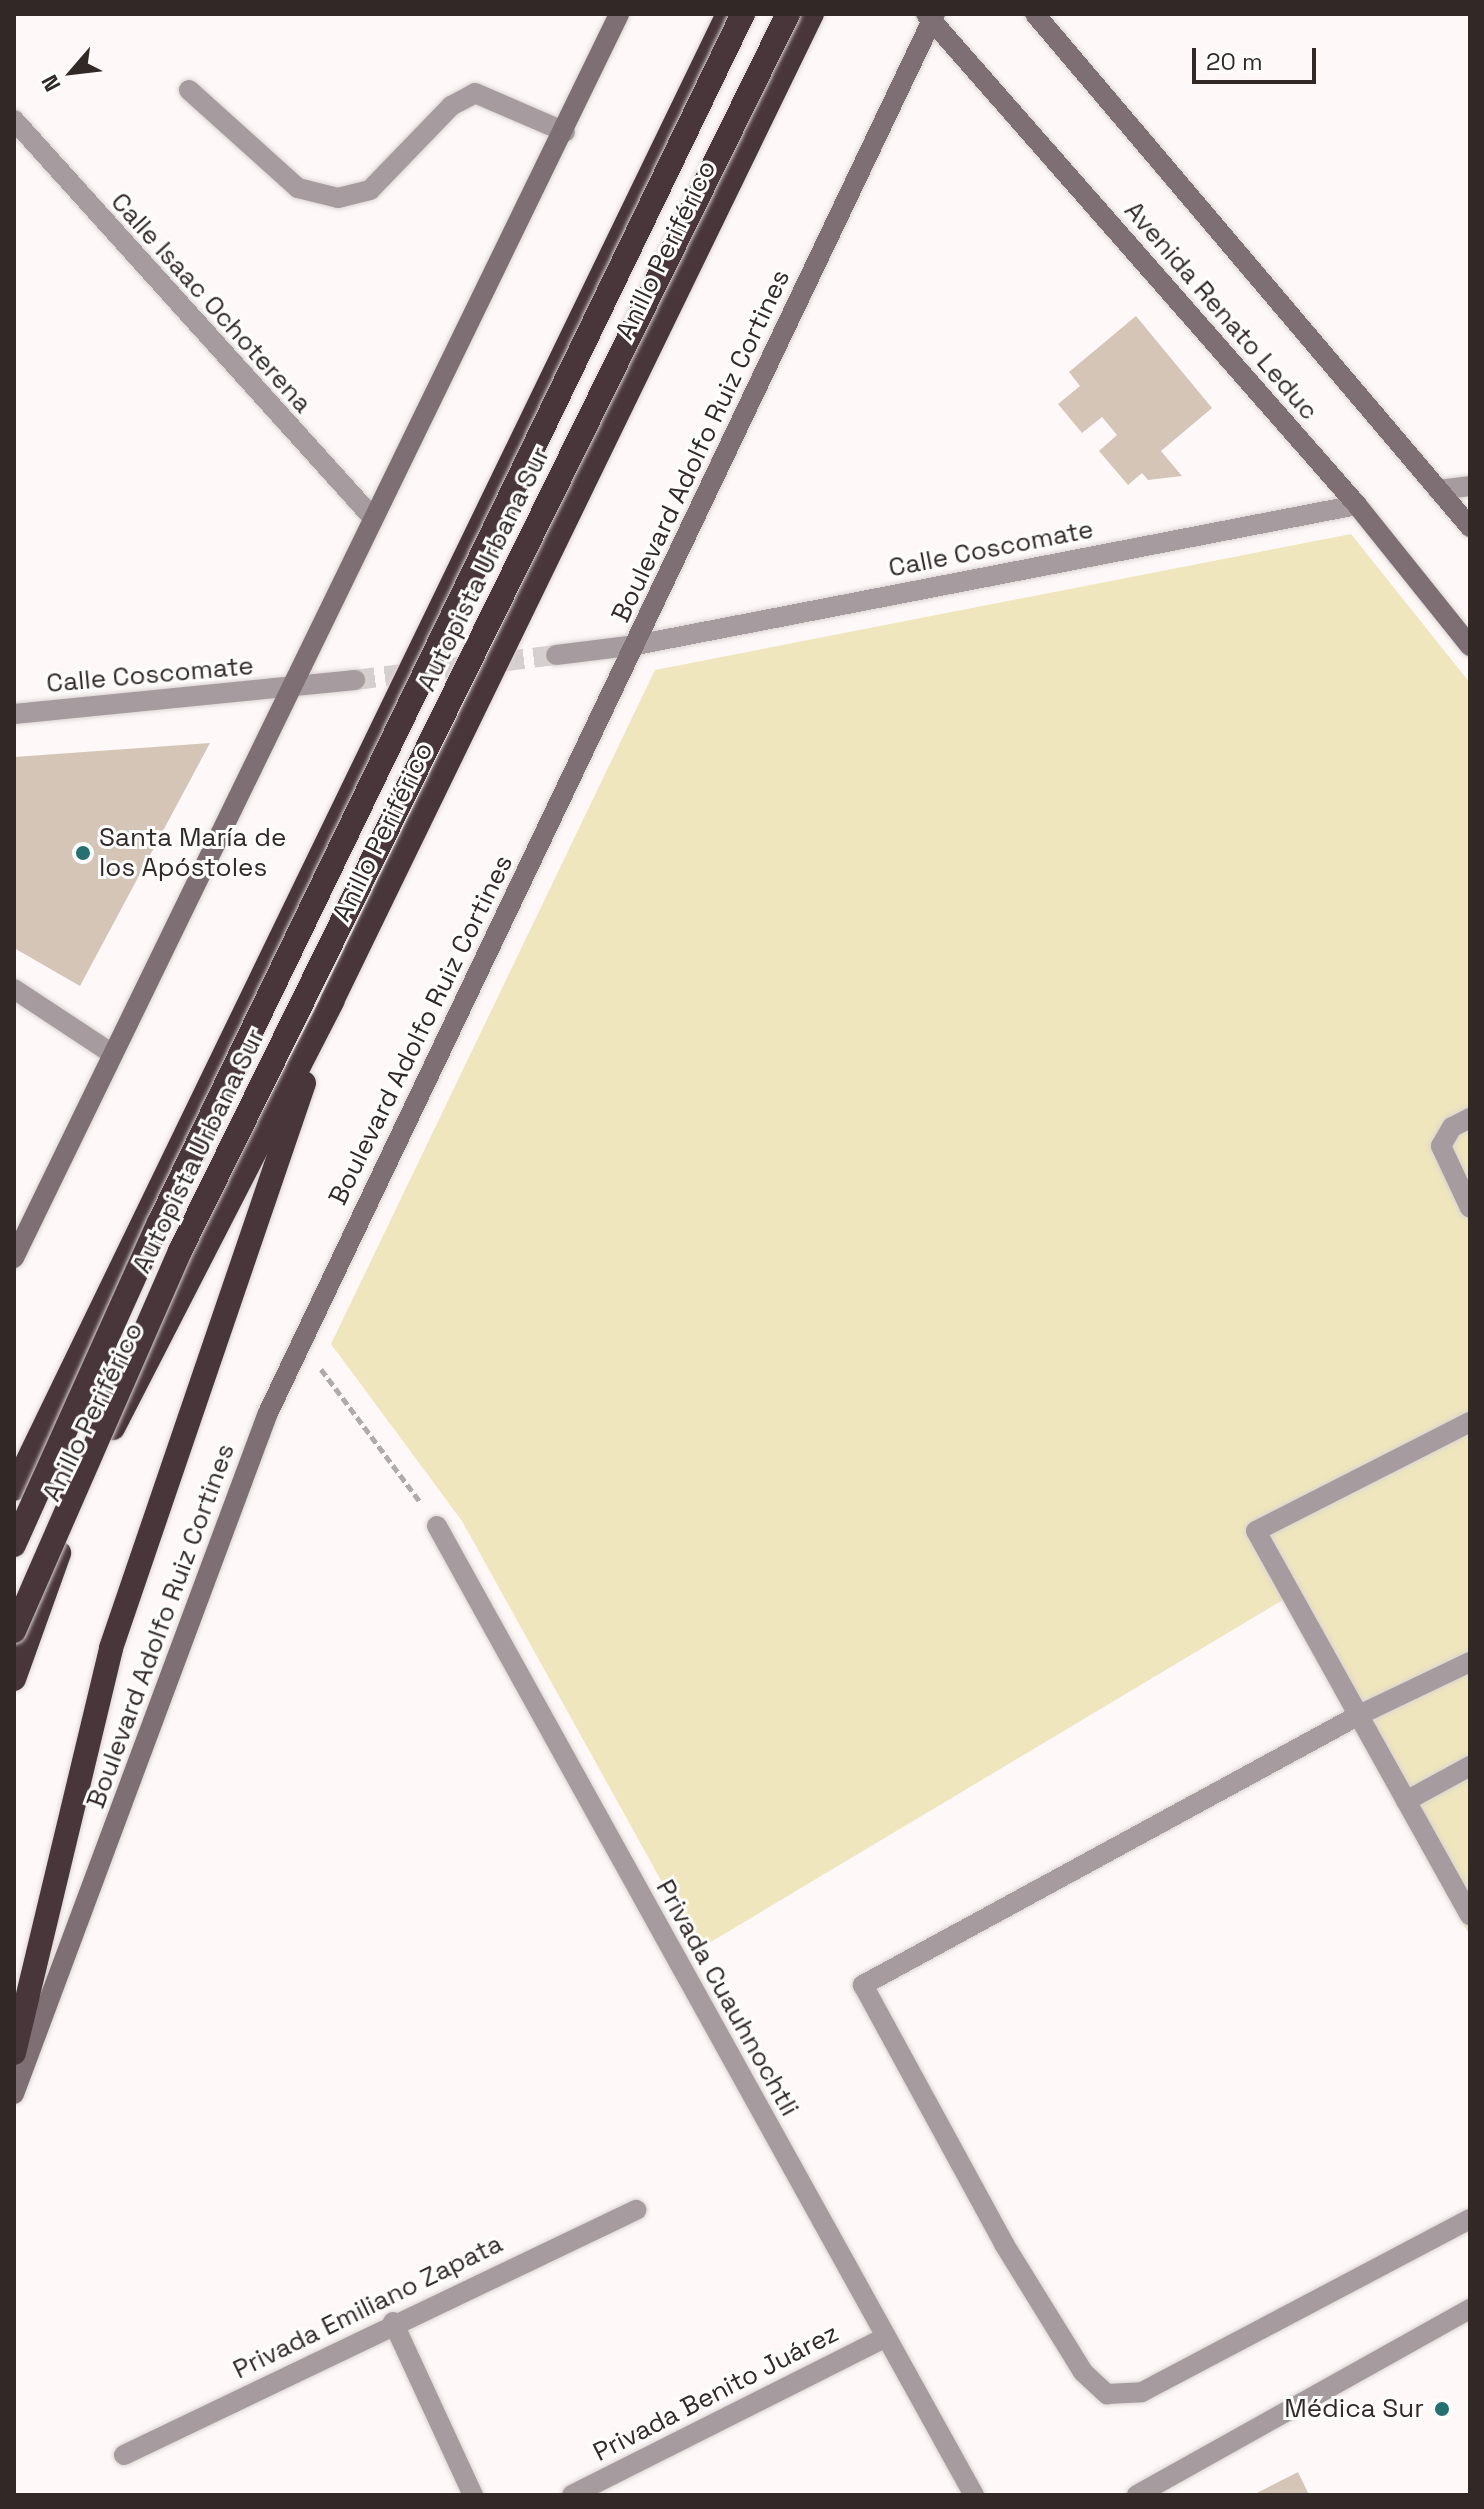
<!DOCTYPE html>
<meta charset="utf-8">
<style>
body{margin:0}
#map{position:relative;width:1484px;height:2509px;overflow:hidden;background:#fef9f8;font-family:"Space Grotesk",sans-serif}
div>[style]{position:absolute}
.green>*{inset:0;background:#efe6bd}
.building>*{inset:0;background:#d5c5b6}
.street-tunnel>*{height:20px;margin-top:-10px;transform-origin:0;background:repeating-linear-gradient(90deg,#d5cfce 0 20px,transparent 0 30px)}
.path>*{height:5px;margin-top:-2.5px;transform-origin:0;background:repeating-linear-gradient(90deg,#b1aaa9 0 8px,transparent 0 12px)}
.roads{filter:drop-shadow(0 0 2px #d9d4d2) drop-shadow(0 0 2px #d9d4d2)}
.lane>*{height:20px;margin:-10px;padding:0 10px;transform-origin:10px;border-radius:10px;background:#a69c9f}
.street>*{height:20px;margin:-10px;padding:0 10px;transform-origin:10px;border-radius:10px;background:#a69c9f}
.secondary>*{height:20px;margin:-10px;padding:0 10px;transform-origin:10px;border-radius:10px;background:#7d6f73}
.highway>*{height:24px;margin:-12px;padding:0 12px;transform-origin:12px;border-radius:12px;background:#48363b}
.bridges{filter:drop-shadow(0 0 2px #d9d4d2) drop-shadow(0 0 2px #d9d4d2)}
.highway-bridge>*{height:24px;margin:-12px;padding:0 12px;transform-origin:12px;border-radius:12px;background:#48363b}
.dots>*{width:22px;height:22px;translate:-50% -50%;box-sizing:border-box;border:4px solid #fff;border-radius:50%}
span{translate:-50% -50%;white-space:nowrap;text-align:center;line-height:1.15;-webkit-text-stroke:6px #fff;paint-order:stroke}
.street-label{font-size:26px;color:#322927}
.poi-label{font-size:26px;color:#322927}
.left{translate:0 -50%;text-align:left}
.right{translate:-100% -50%;text-align:right}
.frame{position:absolute;inset:0;border:16px solid #322927;pointer-events:none}
.north{position:absolute;left:32px;top:32px;width:80px;height:80px;-webkit-text-stroke:6px #fff;paint-order:stroke;rotate:242deg;font-size:22px;font-weight:700;line-height:32px;text-align:center;color:#322927}
.north::after{content:'';display:block;margin:auto;width:28px;height:36px;background:#322927;clip-path:polygon(50% 0,100% 100%,50% 72%,0 100%)}
.scale{position:absolute;left:1192px;top:48px;width:124px;height:36px;box-sizing:border-box;border:4px solid #322927;border-top:0;padding-left:10px;font-size:24px;line-height:28px;white-space:nowrap;color:#322927;-webkit-text-stroke:6px #fff;paint-order:stroke}
</style>
<div id="map">
<div class="green">
<i style="clip-path:polygon(1351px 534px,1470px 683px,1470px 1936px,1283px 1600px,699px 1949px,462px 1521px,331px 1344px,655px 670px)"></i>
</div>
<div class="building">
<i style="clip-path:polygon(1136px 316px,1212px 408px,1161px 451px,1182px 476px,1148px 480px,1142px 473px,1128px 485px,1099px 451px,1117px 435px,1102px 417px,1082px 433px,1058px 404px,1080px 386px,1069px 372px)"></i>
<i style="clip-path:polygon(210px 743px,80px 986px,14px 948px,14px 757px)"></i>
<i style="clip-path:polygon(1298px 2472px,1309px 2495px,1253px 2495px)"></i>
</div>
<div class="street-tunnel">
<i style="left:355px;top:680px;width:203px;rotate:-7.1deg"></i>
</div>
<div class="path">
<i style="left:321px;top:1369px;width:166px;rotate:53.3deg"></i>
</div>
<div class="roads">
<div class="lane">
<i style="left:1470px;top:1118px;width:20px;rotate:153deg"></i>
<i style="left:1452px;top:1127px;width:22px;rotate:120deg"></i>
<i style="left:1441px;top:1146px;width:68px;rotate:64.9deg"></i>
<i style="left:1470px;top:1422px;width:240px;rotate:153deg"></i>
<i style="left:1256px;top:1531px;width:440px;rotate:60.9deg"></i>
<i style="left:1470px;top:1662px;width:123px;rotate:154.5deg"></i>
<i style="left:1359px;top:1715px;width:565px;rotate:151.44deg"></i>
<i style="left:863px;top:1985px;width:295px;rotate:61.4deg"></i>
<i style="left:1004px;top:2244px;width:150px;rotate:58.3deg"></i>
<i style="left:1083px;top:2372px;width:33px;rotate:43deg"></i>
<i style="left:1107px;top:2394px;width:35px;rotate:-3deg"></i>
<i style="left:1142px;top:2392px;width:371px;rotate:-27.8deg"></i>
<i style="left:1406px;top:1801px;width:73px;rotate:-28.7deg"></i>
</div>
<div class="street">
<i style="left:189px;top:90px;width:147px;rotate:42deg"></i>
<i style="left:298px;top:188px;width:41px;rotate:14deg"></i>
<i style="left:338px;top:198px;width:33px;rotate:-14deg"></i>
<i style="left:370px;top:190px;width:117px;rotate:-46deg"></i>
<i style="left:451px;top:106px;width:27px;rotate:-28deg"></i>
<i style="left:475px;top:93px;width:98px;rotate:23.4deg"></i>
<i style="left:14px;top:120px;width:536px;rotate:47.95deg"></i>
<i style="left:1438px;top:490px;width:32px;rotate:-7deg"></i>
<i style="left:556px;top:655px;width:81px;rotate:-7.1deg"></i>
<i style="left:636px;top:645px;width:734px;rotate:-10.99deg"></i>
<i style="left:14px;top:714px;width:343px;rotate:-5.7deg"></i>
<i style="left:14px;top:989px;width:116px;rotate:33.4deg"></i>
<i style="left:437px;top:1526px;width:1108px;rotate:61.01deg"></i>
<i style="left:393px;top:2322px;width:191px;rotate:65.2deg"></i>
<i style="left:124px;top:2455px;width:568px;rotate:-25.57deg"></i>
<i style="left:572px;top:2495px;width:349px;rotate:-26.7deg"></i>
<i style="left:1137px;top:2495px;width:381px;rotate:-29.2deg"></i>
</div>
<div class="secondary">
<i style="left:926px;top:14px;width:653px;rotate:48.72deg"></i>
<i style="left:1357px;top:505px;width:181px;rotate:51.3deg"></i>
<i style="left:1035px;top:14px;width:673px;rotate:49.7deg"></i>
<i style="left:14px;top:1258px;width:1383px;rotate:-64.06deg"></i>
<i style="left:14px;top:2094px;width:727px;rotate:-69.55deg"></i>
<i style="left:268px;top:1413px;width:1550px;rotate:-64.51deg"></i>
</div>
<div class="highway">
<i style="left:113px;top:1428px;width:480px;rotate:-62.8deg"></i>
<i style="left:332px;top:1001px;width:1098px;rotate:-64.07deg"></i>
<i style="left:14px;top:1489px;width:1639px;rotate:-64.17deg"></i>
<i style="left:14px;top:1679px;width:134px;rotate:-70.3deg"></i>
<i style="left:14px;top:2053px;width:416px;rotate:-76.5deg"></i>
<i style="left:111px;top:1648px;width:597px;rotate:-71.14deg"></i>
</div>
</div>
<div class="bridges">
<div class="highway-bridge">
<i style="left:14px;top:1545px;width:353px;rotate:-65.8deg"></i>
<i style="left:159px;top:1223px;width:1343px;rotate:-64.22deg"></i>
<i style="left:14px;top:1631px;width:415px;rotate:-66.4deg"></i>
<i style="left:180px;top:1251px;width:1378px;rotate:-63.83deg"></i>
</div>
</div>
<div class="dots">
<i style="left:83px;top:853px;background:#257070"></i>
<i style="left:1442px;top:2409px;background:#257070"></i>
</div>
<div class="street-label">
<span style="left:666px;top:250px;rotate:-64deg">Anillo Periférico</span>
<span style="left:211px;top:303px;rotate:48deg">Calle Isaac Ochoterena</span>
<span style="left:1221px;top:311px;rotate:49deg">Avenida Renato Leduc</span>
<span style="left:701px;top:446px;rotate:-65deg">Boulevard Adolfo Ruiz Cortines</span>
<span style="left:991px;top:549px;rotate:-11deg">Calle Coscomate</span>
<span style="left:484px;top:569px;rotate:-64deg">Autopista Urbana Sur</span>
<span style="left:150px;top:675px;rotate:-5deg">Calle Coscomate</span>
<span style="left:383px;top:832px;rotate:-64deg">Anillo Periférico</span>
<span style="left:421px;top:1030px;rotate:-64deg">Boulevard Adolfo Ruiz Cortines</span>
<span style="left:199px;top:1151px;rotate:-64deg">Autopista Urbana Sur</span>
<span style="left:93px;top:1412px;rotate:-64deg">Anillo Periférico</span>
<span style="left:161px;top:1626px;rotate:-70deg">Boulevard Adolfo Ruiz Cortines</span>
<span style="left:727px;top:1998px;rotate:61deg">Privada Cuauhnochtli</span>
<span style="left:368px;top:2307px;rotate:-26deg">Privada Emiliano Zapata</span>
<span style="left:716px;top:2393px;rotate:-27deg">Privada Benito Juárez</span>
</div>
<div class="poi-label">
<span class="left" style="left:99px;top:853px">Santa María de<br>los Apóstoles</span>
<span class="right" style="left:1424px;top:2409px">Médica Sur</span>
</div>
<div class="frame"></div>
<div class="north">N</div>
<div class="scale">20 m</div>
</div>
